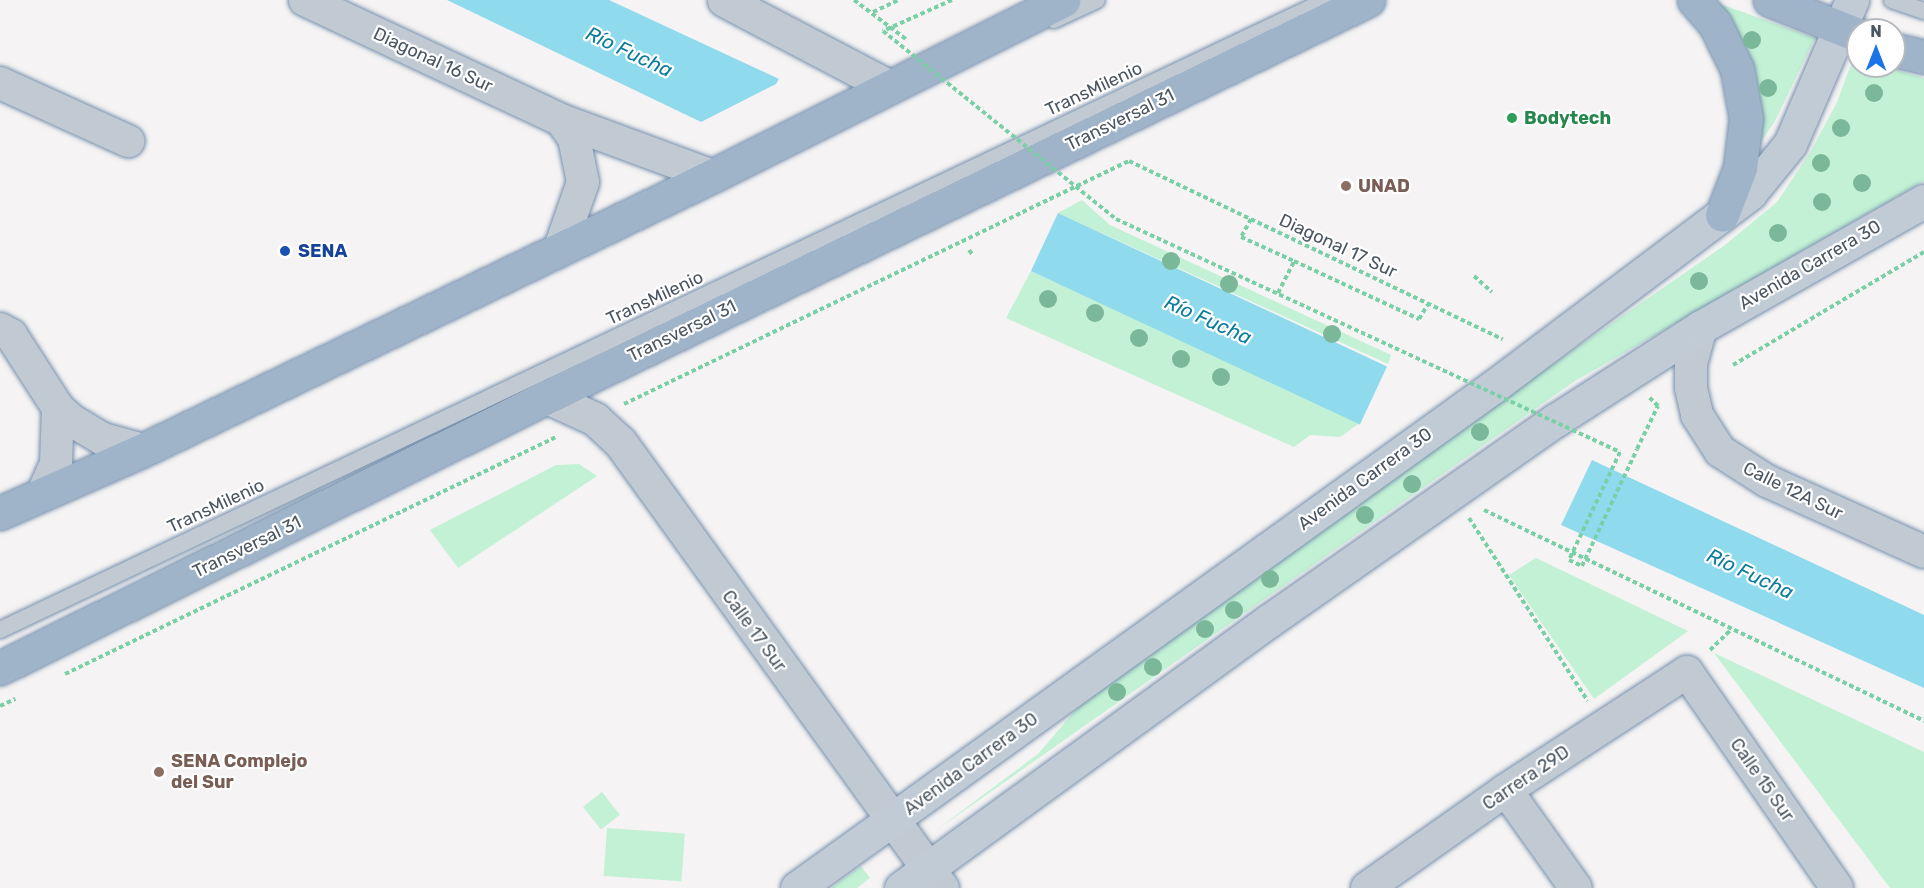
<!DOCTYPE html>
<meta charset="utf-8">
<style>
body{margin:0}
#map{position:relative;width:1924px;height:888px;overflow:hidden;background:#f5f3f3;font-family:Rubik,sans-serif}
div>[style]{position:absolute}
.green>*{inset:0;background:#c3f1d5;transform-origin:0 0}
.water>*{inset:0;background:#90daee;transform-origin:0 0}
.path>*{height:4px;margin-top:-2px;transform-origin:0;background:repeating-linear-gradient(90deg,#7ad0a6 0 4.5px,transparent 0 7.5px)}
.roads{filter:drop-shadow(0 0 2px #7690ad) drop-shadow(0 0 2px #7690ad)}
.service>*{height:16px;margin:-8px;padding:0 8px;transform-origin:8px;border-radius:8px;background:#c1cad2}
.minor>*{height:32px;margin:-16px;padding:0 16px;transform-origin:16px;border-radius:16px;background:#c1cad2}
.tertiary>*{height:33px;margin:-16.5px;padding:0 16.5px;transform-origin:16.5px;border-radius:16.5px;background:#c1cad2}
.secondary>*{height:33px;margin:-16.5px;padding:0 16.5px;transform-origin:16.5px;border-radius:16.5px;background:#c1cbd6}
.trunk>*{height:33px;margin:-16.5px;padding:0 16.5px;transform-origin:16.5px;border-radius:16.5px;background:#9fb4c9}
.path-bridge>*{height:4px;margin-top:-2px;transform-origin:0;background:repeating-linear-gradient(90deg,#7ad0a6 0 4.5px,transparent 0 7.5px)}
.trees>*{width:18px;height:18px;margin:-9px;border-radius:50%;background:#7bb799}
.dots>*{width:16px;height:16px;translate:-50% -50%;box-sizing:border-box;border:3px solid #fff;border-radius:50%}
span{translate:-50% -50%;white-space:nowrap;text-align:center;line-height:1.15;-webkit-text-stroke:4.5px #fff;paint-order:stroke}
.street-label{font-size:18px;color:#4a5661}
.leisure-label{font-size:18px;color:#27864d;font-weight:700}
.left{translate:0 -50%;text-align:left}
.education-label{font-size:18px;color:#785e54;font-weight:700}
.transit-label{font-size:18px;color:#164399;font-weight:700}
.water-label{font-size:20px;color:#0c7c9b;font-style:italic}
.north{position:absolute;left:1846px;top:18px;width:60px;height:60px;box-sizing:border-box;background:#fff;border:2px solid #b7bbc0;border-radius:50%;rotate:0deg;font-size:16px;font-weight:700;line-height:24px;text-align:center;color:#4a5661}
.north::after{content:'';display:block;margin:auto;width:21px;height:27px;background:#1a73e8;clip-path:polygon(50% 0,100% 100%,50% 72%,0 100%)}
</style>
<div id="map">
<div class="green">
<i style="clip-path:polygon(1715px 2px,1815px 38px,1775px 121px,1750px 158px)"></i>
<i style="clip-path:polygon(1854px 56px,1858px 57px,1858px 66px,1881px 66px,1924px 78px,1924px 181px,1575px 381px,935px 831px,1038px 754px,1078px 707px,1472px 420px,1725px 245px,1777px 202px,1811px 151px,1837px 102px)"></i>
<i style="clip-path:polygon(1082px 200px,1110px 225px,1391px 355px,1388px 364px,1058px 213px)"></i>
<i style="clip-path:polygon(1031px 271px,1361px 422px,1340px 437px,1310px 435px,1294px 447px,1006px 318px)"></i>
<i style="clip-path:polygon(579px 464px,597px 476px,458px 568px,430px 530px,556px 465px)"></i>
<i style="clip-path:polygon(1536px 558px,1688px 631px,1594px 699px,1509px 575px)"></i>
<i style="clip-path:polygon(1714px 653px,1924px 752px,1924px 888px,1890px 888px)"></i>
<i style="left:602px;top:792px;width:29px;height:24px;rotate:52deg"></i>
<i style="left:607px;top:828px;width:78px;height:48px;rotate:4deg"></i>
<i style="clip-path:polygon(861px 866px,870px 878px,857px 888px,831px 888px)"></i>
</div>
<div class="water">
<i style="clip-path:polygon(447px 0,609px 0,779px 79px,776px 84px,701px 122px)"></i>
<i style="left:1058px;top:213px;width:363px;height:64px;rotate:25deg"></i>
<i style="clip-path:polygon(1592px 460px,1924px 615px,1924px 688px,1561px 525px)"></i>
</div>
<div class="path">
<i style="left:854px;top:0;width:66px;rotate:37deg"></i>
<i style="left:873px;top:12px;width:29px;rotate:-25deg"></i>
<i style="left:1251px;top:219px;width:21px;rotate:119deg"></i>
<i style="left:1241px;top:237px;width:58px;rotate:24.4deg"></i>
<i style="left:969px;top:250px;width:5px;rotate:53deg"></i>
<i style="left:1474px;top:276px;width:24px;rotate:42deg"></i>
<i style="left:1278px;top:293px;width:36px;rotate:-63deg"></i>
<i style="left:1294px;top:261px;width:138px;rotate:24.9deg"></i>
<i style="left:1419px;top:319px;width:17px;rotate:-59deg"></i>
<i style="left:1733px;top:365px;width:222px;rotate:-30.6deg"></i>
<i style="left:624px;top:404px;width:560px;rotate:-25.7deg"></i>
<i style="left:1129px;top:161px;width:414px;rotate:25.5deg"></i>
<i style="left:1637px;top:449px;width:48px;rotate:-64deg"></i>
<i style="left:1658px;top:406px;width:13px;rotate:-135deg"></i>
<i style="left:1484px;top:510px;width:488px;rotate:25.6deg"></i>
<i style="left:1469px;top:518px;width:218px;rotate:57deg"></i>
<i style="left:1710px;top:650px;width:30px;rotate:-44deg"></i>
<i style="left:65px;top:674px;width:547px;rotate:-25.77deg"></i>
<i style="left:0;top:706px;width:17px;rotate:-25deg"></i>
</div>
<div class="roads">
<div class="service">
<i style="left:1892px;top:0;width:34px;rotate:19deg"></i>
<i style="left:1054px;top:20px;width:47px;rotate:-24.9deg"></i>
<i style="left:0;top:630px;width:1469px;rotate:-25.4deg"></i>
</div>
<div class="minor">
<i style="left:305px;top:0;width:283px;rotate:25.1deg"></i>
<i style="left:561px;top:120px;width:161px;rotate:20.3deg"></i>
<i style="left:0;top:83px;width:141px;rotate:24.4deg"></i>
<i style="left:560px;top:248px;width:70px;rotate:-70.8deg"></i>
<i style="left:583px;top:182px;width:45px;rotate:-101.6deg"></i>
<i style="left:574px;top:138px;width:22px;rotate:-126deg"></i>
<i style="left:1701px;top:327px;width:39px;rotate:105deg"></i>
<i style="left:1691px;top:365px;width:23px;rotate:90deg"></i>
<i style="left:1691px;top:388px;width:28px;rotate:77deg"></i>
<i style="left:1697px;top:415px;width:43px;rotate:57.4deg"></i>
<i style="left:1720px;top:451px;width:56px;rotate:32.6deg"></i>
<i style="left:1767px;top:481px;width:172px;rotate:24.3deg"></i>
<i style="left:0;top:329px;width:13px;rotate:29deg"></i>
<i style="left:11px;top:335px;width:87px;rotate:57.2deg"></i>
<i style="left:58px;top:408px;width:18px;rotate:43deg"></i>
<i style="left:71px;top:420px;width:37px;rotate:31deg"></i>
<i style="left:103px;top:439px;width:41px;rotate:15.4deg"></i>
<i style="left:42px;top:495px;width:35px;rotate:-66deg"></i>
<i style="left:56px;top:463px;width:55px;rotate:-87.9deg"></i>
<i style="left:1506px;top:790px;width:120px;rotate:54.5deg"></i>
<i style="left:1367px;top:888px;width:170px;rotate:-35.2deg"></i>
<i style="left:1506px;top:790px;width:216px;rotate:-33.1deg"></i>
<i style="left:1687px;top:672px;width:263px;rotate:55.2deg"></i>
</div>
<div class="tertiary">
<i style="left:724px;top:0;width:187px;rotate:27.7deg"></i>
<i style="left:547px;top:397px;width:53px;rotate:24.6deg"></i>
<i style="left:595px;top:419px;width:34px;rotate:43deg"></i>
<i style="left:620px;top:442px;width:550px;rotate:54.17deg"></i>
</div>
<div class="secondary">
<i style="left:797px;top:888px;width:858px;rotate:-35.75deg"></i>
<i style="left:1493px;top:387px;width:322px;rotate:-37deg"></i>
<i style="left:1750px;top:193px;width:63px;rotate:-50.8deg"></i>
<i style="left:1790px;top:144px;width:157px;rotate:-66.7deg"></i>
<i style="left:901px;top:888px;width:456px;rotate:-36deg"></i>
<i style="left:1270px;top:620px;width:349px;rotate:-35deg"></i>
<i style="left:1556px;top:420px;width:172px;rotate:-32.7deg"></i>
<i style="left:1701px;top:327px;width:256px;rotate:-29.5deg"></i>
</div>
<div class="trunk">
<i style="left:1694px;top:0;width:32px;rotate:49deg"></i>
<i style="left:1715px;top:24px;width:50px;rotate:63.9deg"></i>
<i style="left:1737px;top:69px;width:50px;rotate:79.6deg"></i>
<i style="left:1746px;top:118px;width:50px;rotate:96.8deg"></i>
<i style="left:1740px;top:168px;width:50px;rotate:111deg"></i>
<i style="left:1770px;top:0;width:95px;rotate:21.7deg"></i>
<i style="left:1894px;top:50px;width:31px;rotate:13deg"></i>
<i style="left:0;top:513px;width:156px;rotate:-23.8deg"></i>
<i style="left:143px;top:450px;width:632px;rotate:-25.71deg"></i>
<i style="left:712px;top:176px;width:393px;rotate:-26.6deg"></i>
<i style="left:0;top:668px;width:610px;rotate:-26.36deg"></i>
<i style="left:547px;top:397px;width:912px;rotate:-25.81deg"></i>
</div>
</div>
<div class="path-bridge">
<i style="left:952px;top:0;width:76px;rotate:155.8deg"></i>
<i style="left:883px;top:31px;width:299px;rotate:38.9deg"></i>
<i style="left:1116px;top:219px;width:555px;rotate:24.81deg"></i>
<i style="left:1620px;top:452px;width:119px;rotate:115.3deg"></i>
<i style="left:1569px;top:560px;width:14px;rotate:25deg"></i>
<i style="left:1582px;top:566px;width:129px;rotate:-64.8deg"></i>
</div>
<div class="trees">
<i style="left:1752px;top:40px"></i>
<i style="left:1768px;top:88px"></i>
<i style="left:1874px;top:93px"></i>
<i style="left:1841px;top:128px"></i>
<i style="left:1821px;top:163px"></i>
<i style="left:1862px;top:183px"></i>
<i style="left:1822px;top:202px"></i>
<i style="left:1778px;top:233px"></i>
<i style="left:1171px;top:261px"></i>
<i style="left:1699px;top:281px"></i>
<i style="left:1229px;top:284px"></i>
<i style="left:1048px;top:299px"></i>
<i style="left:1095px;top:313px"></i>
<i style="left:1332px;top:334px"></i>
<i style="left:1139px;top:338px"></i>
<i style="left:1181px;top:359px"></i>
<i style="left:1221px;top:377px"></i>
<i style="left:1480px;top:432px"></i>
<i style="left:1412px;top:484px"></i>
<i style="left:1365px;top:515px"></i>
<i style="left:1270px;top:579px"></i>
<i style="left:1234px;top:610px"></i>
<i style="left:1205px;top:629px"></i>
<i style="left:1153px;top:667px"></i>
<i style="left:1117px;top:692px"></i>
</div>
<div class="dots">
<i style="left:1512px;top:118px;background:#2e9e5b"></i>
<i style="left:1346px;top:186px;background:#8d6e63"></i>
<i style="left:285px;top:251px;background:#1a4fb4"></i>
<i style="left:159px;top:772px;background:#8d6e63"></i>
</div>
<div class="street-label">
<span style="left:433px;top:60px;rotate:25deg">Diagonal 16 Sur</span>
<span style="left:1094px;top:89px;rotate:-25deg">TransMilenio</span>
<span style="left:1120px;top:120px;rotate:-26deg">Transversal 31</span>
<span style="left:1338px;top:246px;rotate:25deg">Diagonal 17 Sur</span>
<span style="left:1810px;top:265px;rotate:-30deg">Avenida Carrera 30</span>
<span style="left:655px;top:298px;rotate:-25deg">TransMilenio</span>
<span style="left:682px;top:331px;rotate:-26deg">Transversal 31</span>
<span style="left:1365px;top:479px;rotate:-36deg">Avenida Carrera 30</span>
<span style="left:1793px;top:491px;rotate:26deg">Calle 12A Sur</span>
<span style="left:216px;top:506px;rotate:-25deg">TransMilenio</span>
<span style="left:247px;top:547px;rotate:-26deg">Transversal 31</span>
<span style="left:754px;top:631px;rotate:54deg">Calle 17 Sur</span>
<span style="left:971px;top:764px;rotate:-36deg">Avenida Carrera 30</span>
<span style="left:1526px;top:778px;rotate:-34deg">Carrera 29D</span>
<span style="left:1762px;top:780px;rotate:55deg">Calle 15 Sur</span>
</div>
<div class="leisure-label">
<span class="left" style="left:1524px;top:118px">Bodytech</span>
</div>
<div class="education-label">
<span class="left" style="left:1358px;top:186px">UNAD</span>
<span class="left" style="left:171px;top:772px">SENA Complejo<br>del Sur</span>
</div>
<div class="transit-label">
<span class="left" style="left:298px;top:251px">SENA</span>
</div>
<div class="water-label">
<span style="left:629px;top:52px;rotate:25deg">Río Fucha</span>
<span style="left:1208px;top:320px;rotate:24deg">Río Fucha</span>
<span style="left:1750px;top:574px;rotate:25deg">Río Fucha</span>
</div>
<div class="north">N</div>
</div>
